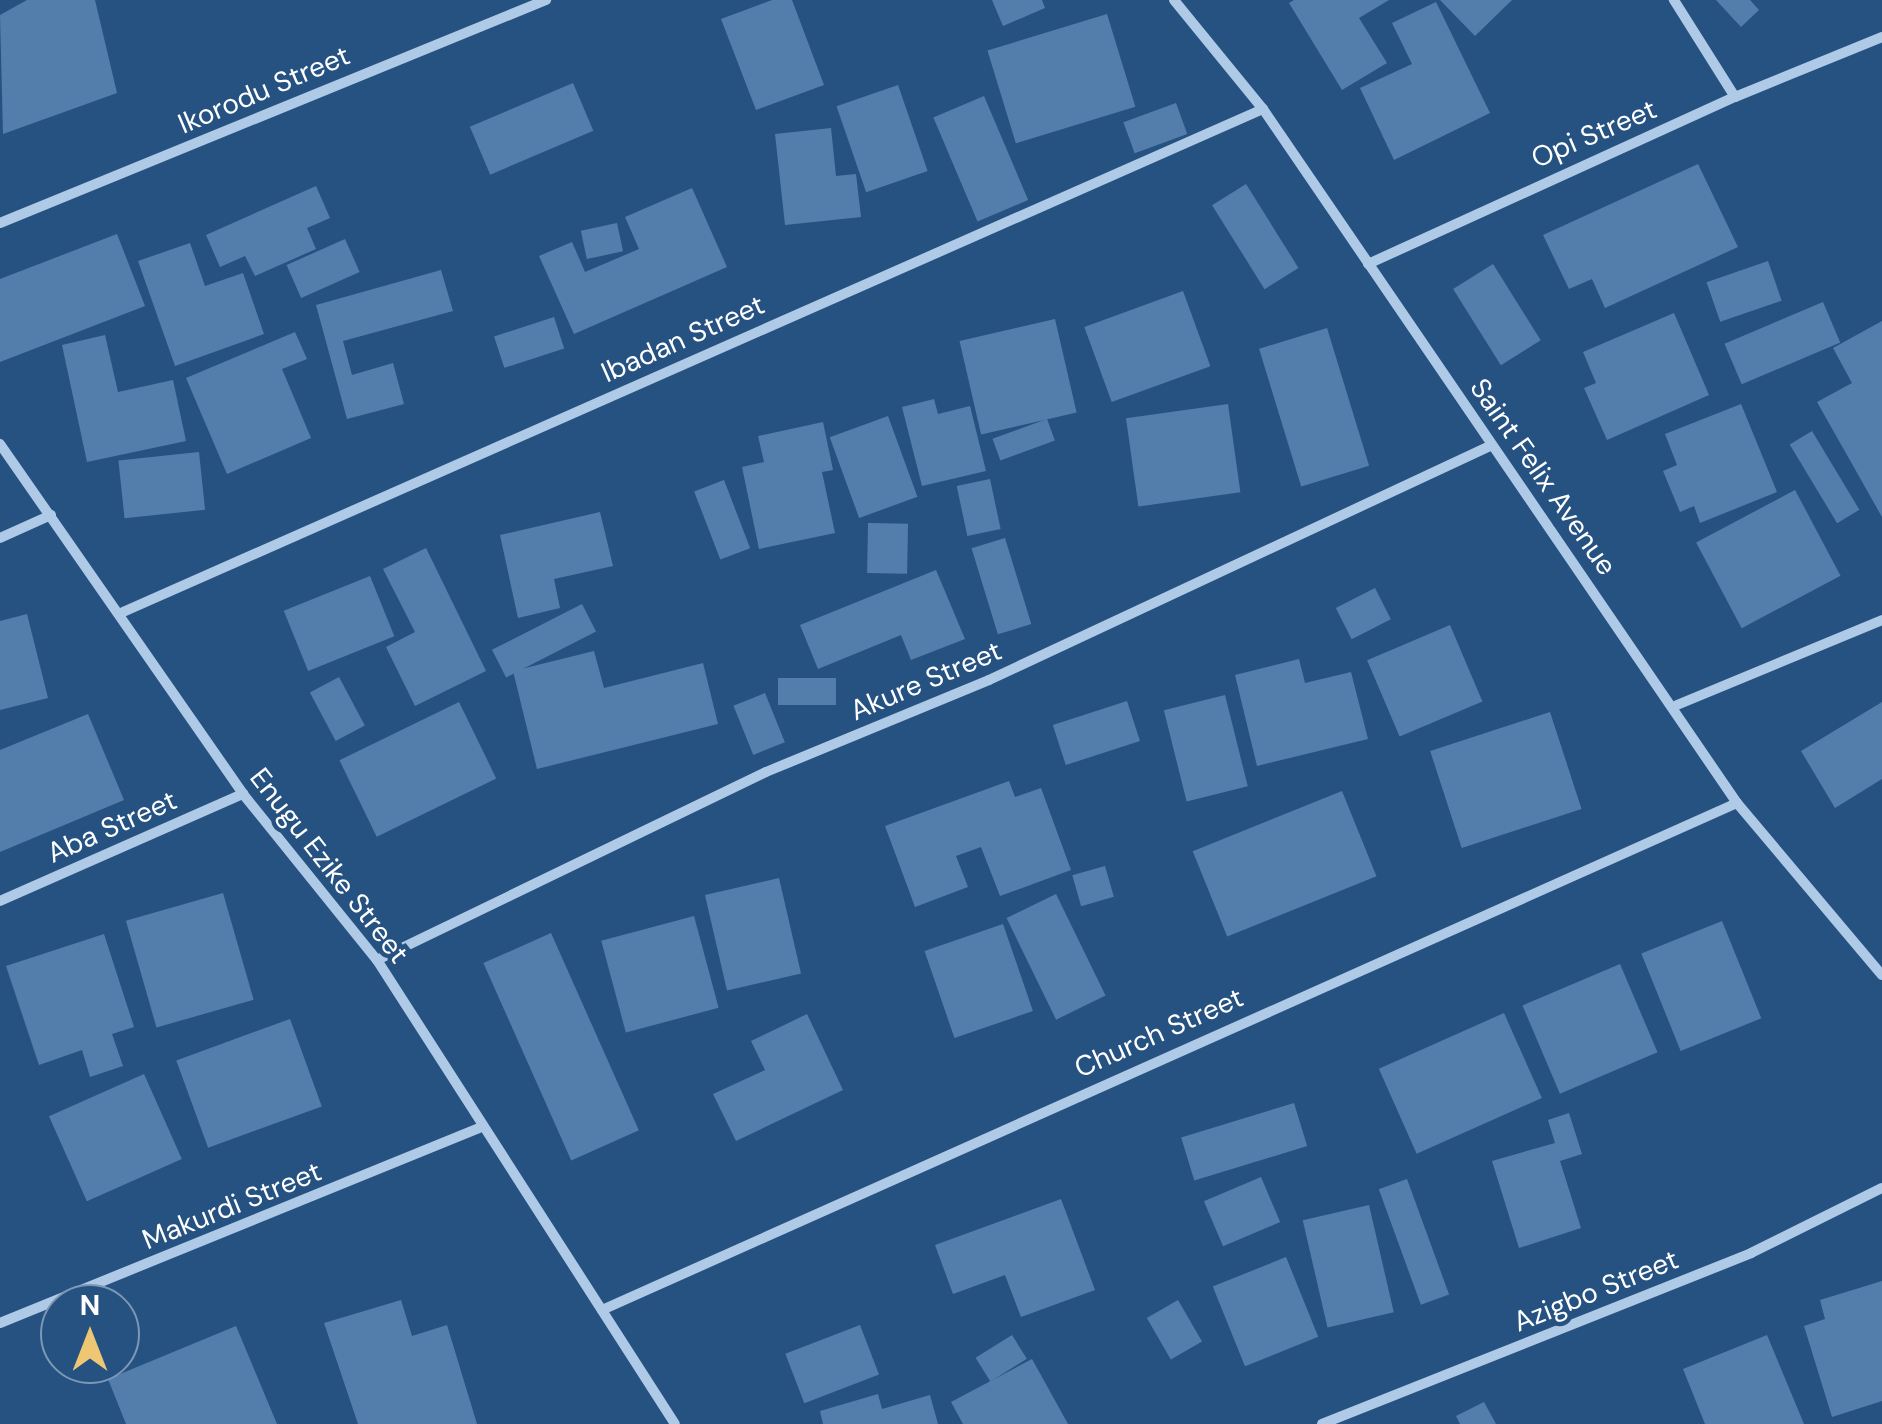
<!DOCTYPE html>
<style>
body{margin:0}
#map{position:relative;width:1882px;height:1424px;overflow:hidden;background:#265282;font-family:"DM Sans",sans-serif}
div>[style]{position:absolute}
.building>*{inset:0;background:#537eac;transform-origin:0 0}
.street>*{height:10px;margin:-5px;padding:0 5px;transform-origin:5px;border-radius:5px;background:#afcae7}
span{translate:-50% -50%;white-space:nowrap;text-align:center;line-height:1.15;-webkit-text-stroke:9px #265282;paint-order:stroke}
.street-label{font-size:28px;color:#fff}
.north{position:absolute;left:40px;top:1284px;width:100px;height:100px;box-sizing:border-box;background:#265282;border:2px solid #7d97b4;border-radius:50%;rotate:0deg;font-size:28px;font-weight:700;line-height:40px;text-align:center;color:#fff}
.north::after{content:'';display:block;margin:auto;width:35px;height:45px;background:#efc774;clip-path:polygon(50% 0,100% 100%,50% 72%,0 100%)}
</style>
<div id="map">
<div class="building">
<i style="clip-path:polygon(27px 0,95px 0,117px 93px,3px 134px,0 15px)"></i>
<i style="clip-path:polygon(772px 0,792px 0,824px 85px,756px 110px,721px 19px)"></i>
<i style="clip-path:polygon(992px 0,1042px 0,1045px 8px,1003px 26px)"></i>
<i style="clip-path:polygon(1294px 0,1389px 0,1359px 18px,1387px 63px,1342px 90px,1289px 3px)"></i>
<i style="clip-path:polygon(1440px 0,1512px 0,1475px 36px)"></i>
<i style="clip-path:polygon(1716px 0,1750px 0,1759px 10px,1741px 27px)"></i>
<i style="clip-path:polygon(1436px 2px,1490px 113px,1394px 160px,1360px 88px,1412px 64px,1392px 23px)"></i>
<i style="left:1107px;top:14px;width:97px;height:125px;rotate:73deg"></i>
<i style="left:573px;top:83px;width:52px;height:112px;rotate:67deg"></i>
<i style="left:898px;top:85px;width:91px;height:65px;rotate:71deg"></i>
<i style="left:984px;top:96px;width:113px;height:55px;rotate:67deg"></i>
<i style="left:1176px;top:103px;width:33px;height:56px;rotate:70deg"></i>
<i style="clip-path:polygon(831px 128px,836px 176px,856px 174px,861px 217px,785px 225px,775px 134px)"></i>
<i style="clip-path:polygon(1698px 164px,1738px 247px,1605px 308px,1592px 279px,1569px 289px,1543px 235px)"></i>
<i style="left:1246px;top:184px;width:99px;height:40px;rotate:58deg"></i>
<i style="clip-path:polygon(316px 186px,330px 218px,307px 228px,316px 249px,255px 276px,245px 256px,220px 267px,206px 235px)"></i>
<i style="clip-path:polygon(692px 188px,727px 267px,574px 334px,539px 256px,572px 242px,585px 272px,639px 249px,625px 217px)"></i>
<i style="left:617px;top:223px;width:29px;height:37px;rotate:78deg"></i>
<i style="clip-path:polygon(117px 234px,145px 306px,0 362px,0 279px)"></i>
<i style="left:345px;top:239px;width:36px;height:64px;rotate:66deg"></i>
<i style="clip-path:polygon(190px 243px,205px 286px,243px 273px,264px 334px,175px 366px,138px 261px)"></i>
<i style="left:1768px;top:261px;width:42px;height:65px;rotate:71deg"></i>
<i style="left:1493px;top:264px;width:90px;height:47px;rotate:58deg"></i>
<i style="clip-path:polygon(441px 270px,453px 311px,343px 341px,352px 375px,393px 363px,404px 404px,347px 419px,316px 305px)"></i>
<i style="left:1183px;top:291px;width:80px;height:105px;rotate:70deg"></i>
<i style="left:1823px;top:302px;width:44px;height:107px;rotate:67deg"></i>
<i style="clip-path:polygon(1674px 313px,1709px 395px,1607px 440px,1584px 388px,1596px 383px,1583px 352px)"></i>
<i style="left:554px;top:317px;width:33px;height:63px;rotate:72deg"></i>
<i style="left:1055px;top:319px;width:96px;height:98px;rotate:77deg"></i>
<i style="clip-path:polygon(1882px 321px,1882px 517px,1817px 402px,1852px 383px,1833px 348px)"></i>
<i style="left:1327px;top:328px;width:144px;height:71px;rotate:73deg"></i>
<i style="clip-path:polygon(295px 332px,307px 359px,282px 369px,311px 438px,227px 474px,186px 378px)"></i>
<i style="clip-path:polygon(105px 335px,118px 392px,173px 380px,186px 441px,87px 462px,62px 345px)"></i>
<i style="clip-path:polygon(934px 399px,938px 414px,970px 406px,986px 471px,922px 486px,902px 407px)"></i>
<i style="left:1228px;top:404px;width:89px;height:103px;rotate:82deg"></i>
<i style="clip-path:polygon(1741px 404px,1777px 492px,1700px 523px,1694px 506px,1680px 512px,1663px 471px,1677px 465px,1665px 434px)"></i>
<i style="left:888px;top:416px;width:86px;height:62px;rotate:70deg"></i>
<i style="left:1047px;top:419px;width:23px;height:58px;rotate:70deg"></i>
<i style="clip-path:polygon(823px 422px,833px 470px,822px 472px,835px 533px,759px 549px,742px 467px,764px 462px,758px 436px)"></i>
<i style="left:1812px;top:431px;width:92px;height:26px;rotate:59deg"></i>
<i style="left:199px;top:452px;width:58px;height:81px;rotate:84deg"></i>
<i style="left:990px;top:479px;width:51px;height:34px;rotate:78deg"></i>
<i style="left:724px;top:480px;width:73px;height:32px;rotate:69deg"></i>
<i style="left:1795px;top:490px;width:97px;height:112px;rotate:62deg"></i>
<i style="clip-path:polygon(600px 512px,613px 566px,554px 579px,560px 608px,518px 618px,500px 535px)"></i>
<i style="left:868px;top:523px;width:40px;height:50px;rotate:1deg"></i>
<i style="left:1005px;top:538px;width:90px;height:35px;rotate:73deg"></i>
<i style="clip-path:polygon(426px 548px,486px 671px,415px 706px,386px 647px,415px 632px,383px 569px)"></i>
<i style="clip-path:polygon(936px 570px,965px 639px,911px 660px,901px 635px,818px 669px,800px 625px)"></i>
<i style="left:370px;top:576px;width:65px;height:93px;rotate:68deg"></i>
<i style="left:1375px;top:588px;width:35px;height:44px;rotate:63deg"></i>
<i style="left:582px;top:604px;width:31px;height:101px;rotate:63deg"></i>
<i style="clip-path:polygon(27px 614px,48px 698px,0 710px,0 621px)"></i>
<i style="left:1450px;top:625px;width:83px;height:90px;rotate:67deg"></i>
<i style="clip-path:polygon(594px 651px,604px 688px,703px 663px,718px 724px,537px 769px,513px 671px)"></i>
<i style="clip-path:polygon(1299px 659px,1305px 683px,1351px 672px,1368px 739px,1257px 766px,1235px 675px)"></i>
<i style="left:339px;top:677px;width:55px;height:33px;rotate:62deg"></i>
<i style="left:778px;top:678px;width:58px;height:27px"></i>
<i style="left:765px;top:693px;width:53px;height:34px;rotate:68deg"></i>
<i style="left:1225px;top:695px;width:94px;height:63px;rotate:76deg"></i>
<i style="left:1127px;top:701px;width:42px;height:78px;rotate:72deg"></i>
<i style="left:459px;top:702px;width:85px;height:133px;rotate:64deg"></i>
<i style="clip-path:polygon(1882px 702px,1882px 779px,1835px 808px,1801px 751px)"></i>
<i style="left:1550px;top:712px;width:102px;height:126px;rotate:72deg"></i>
<i style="clip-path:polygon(88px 714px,124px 800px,0 852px,0 750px)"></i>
<i style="clip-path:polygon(1009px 781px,1015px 797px,1041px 788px,1071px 870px,1000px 896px,981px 847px,956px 856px,968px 887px,915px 907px,885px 826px)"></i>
<i style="left:1342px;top:791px;width:92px;height:161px;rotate:68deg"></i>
<i style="left:1105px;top:866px;width:32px;height:34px;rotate:74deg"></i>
<i style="left:779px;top:878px;width:98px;height:76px;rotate:77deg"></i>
<i style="left:223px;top:893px;width:111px;height:101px;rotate:74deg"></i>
<i style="left:1056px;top:894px;width:113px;height:55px;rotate:64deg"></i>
<i style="left:694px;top:916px;width:95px;height:96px;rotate:75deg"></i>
<i style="left:1722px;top:921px;width:105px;height:87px;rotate:68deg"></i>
<i style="left:1003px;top:924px;width:92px;height:83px;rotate:71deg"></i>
<i style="left:551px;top:933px;width:216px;height:74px;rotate:66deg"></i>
<i style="clip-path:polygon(104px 934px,134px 1027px,112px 1034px,123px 1066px,90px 1077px,82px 1050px,39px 1065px,6px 966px)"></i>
<i style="left:1620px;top:964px;width:96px;height:106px;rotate:67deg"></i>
<i style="left:1504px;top:1013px;width:93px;height:137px;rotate:66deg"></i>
<i style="clip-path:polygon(807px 1014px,843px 1090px,736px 1141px,713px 1094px,765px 1070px,751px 1041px)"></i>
<i style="left:290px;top:1019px;width:93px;height:121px;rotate:70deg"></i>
<i style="left:144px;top:1074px;width:93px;height:104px;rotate:66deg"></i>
<i style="left:1294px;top:1103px;width:45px;height:118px;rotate:73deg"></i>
<i style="clip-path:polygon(1569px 1113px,1582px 1154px,1560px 1161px,1581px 1228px,1519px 1248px,1492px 1161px,1555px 1143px,1548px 1120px)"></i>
<i style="left:1261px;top:1177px;width:49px;height:62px;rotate:67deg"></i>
<i style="left:1407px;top:1179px;width:123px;height:30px;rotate:70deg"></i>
<i style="clip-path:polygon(1061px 1199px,1095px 1290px,1021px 1317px,1005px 1275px,953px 1294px,935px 1245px)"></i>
<i style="left:1369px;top:1205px;width:110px;height:68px;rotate:77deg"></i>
<i style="left:1286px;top:1257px;width:86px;height:79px;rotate:68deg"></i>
<i style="clip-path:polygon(1882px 1281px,1882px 1401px,1832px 1417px,1804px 1326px,1825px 1319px,1820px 1300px)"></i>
<i style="clip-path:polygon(401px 1300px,412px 1336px,447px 1325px,477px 1424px,358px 1424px,324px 1323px)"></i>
<i style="left:1178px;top:1300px;width:48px;height:36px;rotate:60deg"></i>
<i style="left:860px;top:1325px;width:53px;height:80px;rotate:69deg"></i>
<i style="clip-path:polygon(236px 1326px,277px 1424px,126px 1424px,108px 1379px)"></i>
<i style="left:1012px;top:1335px;width:28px;height:43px;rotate:58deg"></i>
<i style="clip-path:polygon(1767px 1335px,1804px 1424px,1705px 1424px,1683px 1369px)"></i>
<i style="clip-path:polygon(1032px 1359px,1068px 1424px,963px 1424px,951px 1402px)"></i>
<i style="clip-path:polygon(878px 1394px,882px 1409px,930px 1395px,938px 1424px,823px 1424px,820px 1411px)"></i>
<i style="clip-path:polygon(1484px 1402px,1496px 1424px,1460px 1424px,1456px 1416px)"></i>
</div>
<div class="street">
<i style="left:1174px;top:0;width:141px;rotate:50.8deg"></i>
<i style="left:1263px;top:109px;width:840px;rotate:55.67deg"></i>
<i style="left:1737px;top:803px;width:225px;rotate:49.9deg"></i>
<i style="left:1735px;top:97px;width:159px;rotate:-22.2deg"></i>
<i style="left:0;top:223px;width:590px;rotate:-22.22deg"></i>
<i style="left:1368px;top:264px;width:403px;rotate:-24.5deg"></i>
<i style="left:1735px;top:97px;width:115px;rotate:-122.2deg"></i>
<i style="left:0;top:444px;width:426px;rotate:55.2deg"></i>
<i style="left:243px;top:794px;width:213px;rotate:51.1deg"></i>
<i style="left:377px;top:960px;width:551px;rotate:57.29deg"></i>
<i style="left:0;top:538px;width:56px;rotate:-24.3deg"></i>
<i style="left:123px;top:612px;width:1246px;rotate:-23.81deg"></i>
<i style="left:1677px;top:705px;width:222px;rotate:-22.5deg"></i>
<i style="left:0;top:901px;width:266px;rotate:-23.8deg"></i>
<i style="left:377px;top:960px;width:432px;rotate:-25.8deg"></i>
<i style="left:766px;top:772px;width:241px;rotate:-22.4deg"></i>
<i style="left:989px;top:680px;width:555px;rotate:-25.04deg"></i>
<i style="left:602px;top:1310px;width:1243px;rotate:-24.07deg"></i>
<i style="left:0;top:1323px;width:517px;rotate:-22.15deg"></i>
<i style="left:1322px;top:1424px;width:462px;rotate:-21.7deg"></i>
<i style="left:1751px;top:1253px;width:146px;rotate:-26.4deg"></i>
</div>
<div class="street-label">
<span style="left:264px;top:90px;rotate:-23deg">Ikorodu Street</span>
<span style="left:1594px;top:134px;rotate:-23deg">Opi Street</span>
<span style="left:683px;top:339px;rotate:-24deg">Ibadan Street</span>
<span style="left:1543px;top:477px;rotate:55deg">Saint Felix Avenue</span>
<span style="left:926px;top:681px;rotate:-23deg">Akure Street</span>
<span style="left:112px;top:827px;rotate:-24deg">Aba Street</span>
<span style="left:329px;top:866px;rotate:52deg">Enugu Ezike Street</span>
<span style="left:1159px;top:1033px;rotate:-24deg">Church Street</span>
<span style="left:232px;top:1206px;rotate:-22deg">Makurdi Street</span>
<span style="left:1596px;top:1291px;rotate:-22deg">Azigbo Street</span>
</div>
<div class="north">N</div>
</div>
